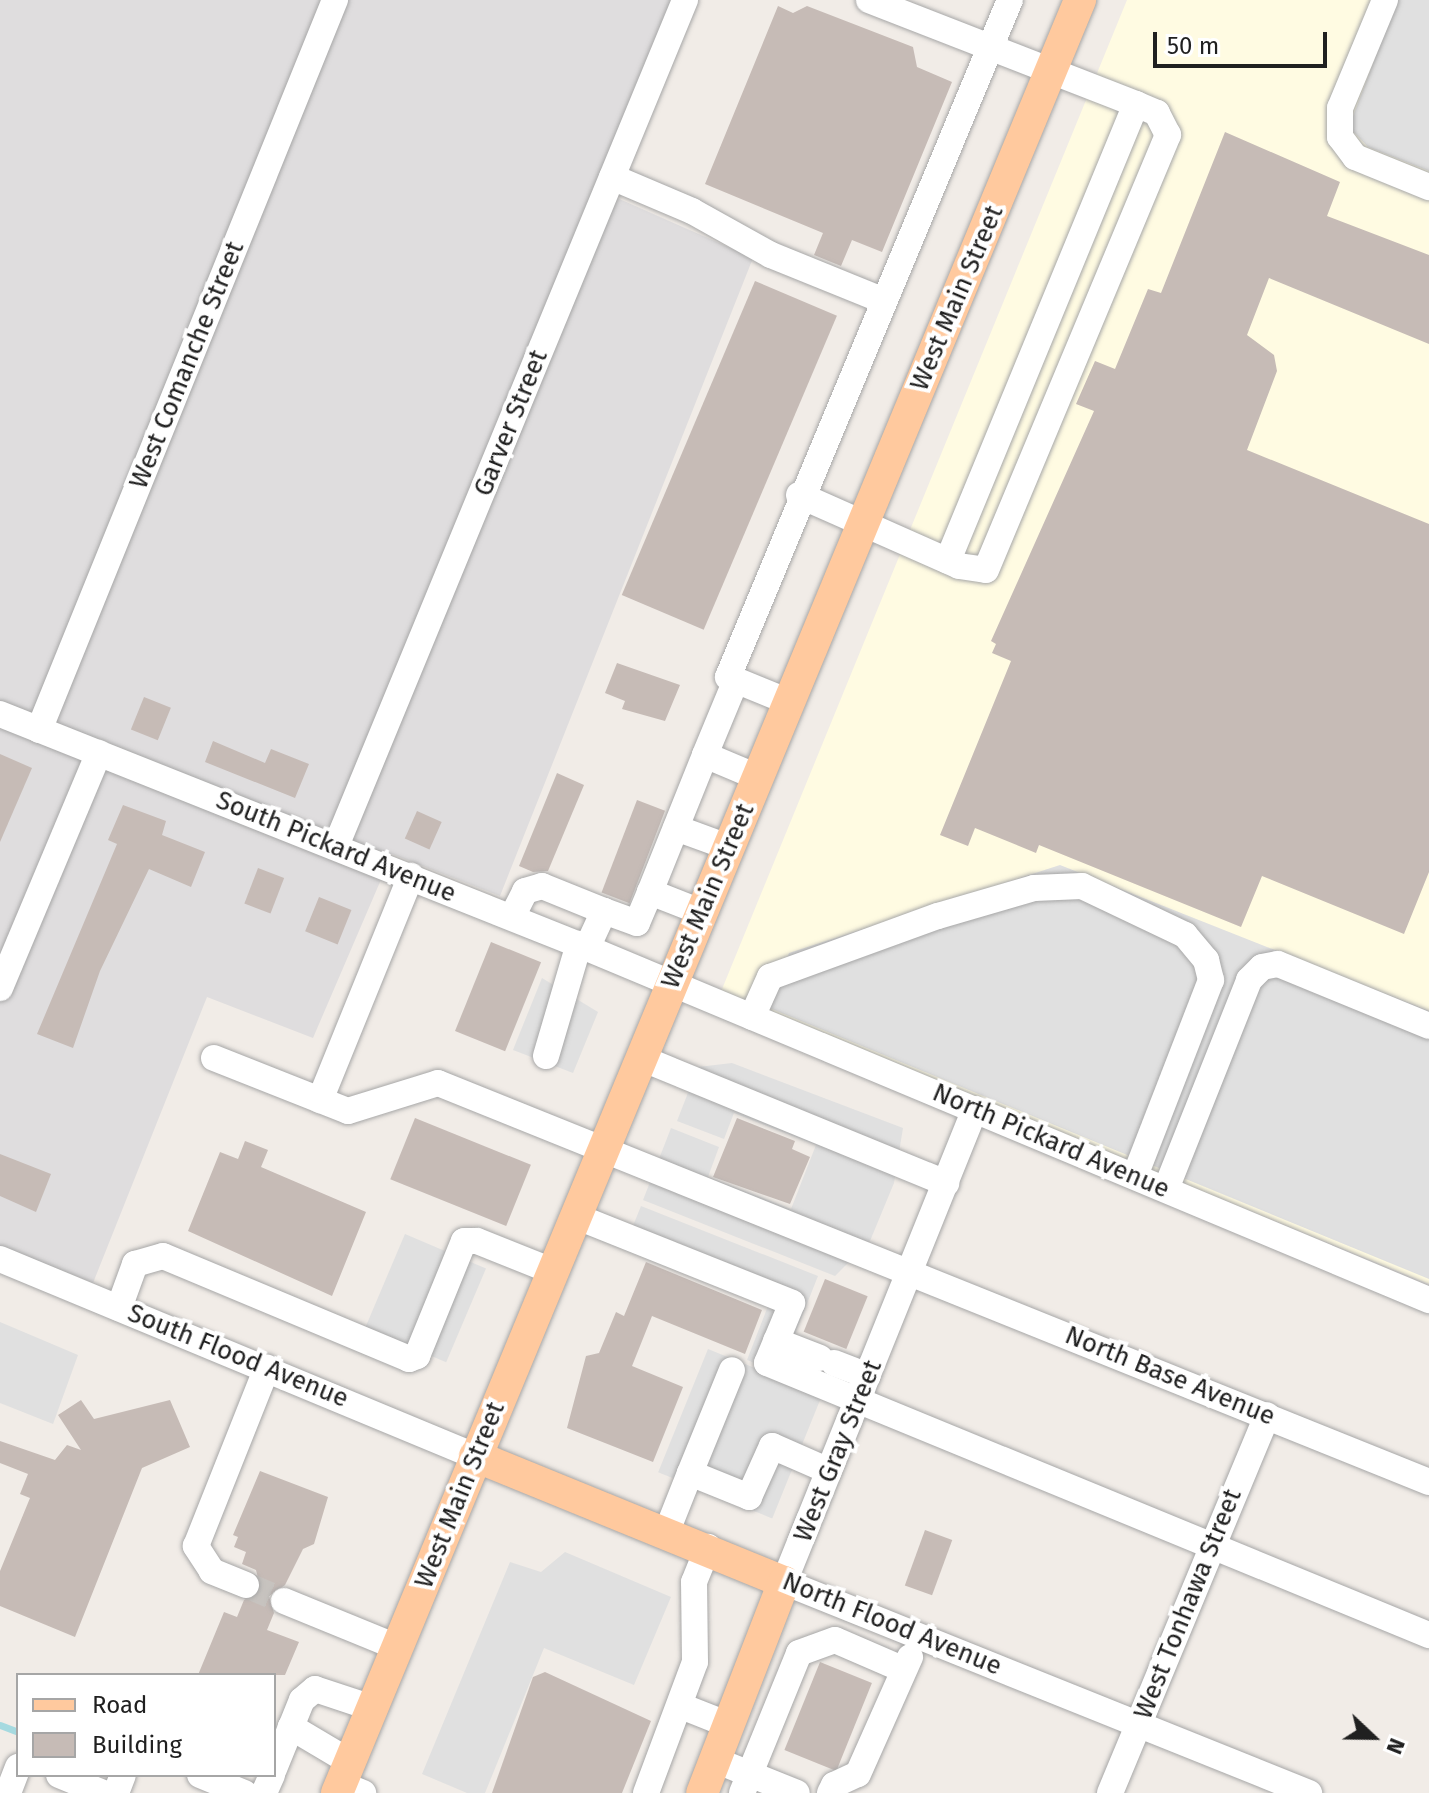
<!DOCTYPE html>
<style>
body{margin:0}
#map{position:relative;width:1429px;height:1793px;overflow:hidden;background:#f1ece7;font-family:"Fira Sans",sans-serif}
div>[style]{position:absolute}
.residential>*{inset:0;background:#dfddde}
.education>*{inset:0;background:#fffbe2}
.parking>*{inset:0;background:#e0e0e0;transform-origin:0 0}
.stream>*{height:7px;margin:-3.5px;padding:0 3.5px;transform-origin:3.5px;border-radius:3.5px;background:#a6dae0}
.building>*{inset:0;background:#c6bbb6;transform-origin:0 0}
.minor-tunnel>*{height:26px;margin-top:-13px;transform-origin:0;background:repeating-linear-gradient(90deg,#c7c3bf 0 26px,transparent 0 39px)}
.roads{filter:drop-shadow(0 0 2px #a7a7a7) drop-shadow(0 0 2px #a7a7a7)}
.minor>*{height:26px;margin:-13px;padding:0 13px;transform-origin:13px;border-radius:13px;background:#fff}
.major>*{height:32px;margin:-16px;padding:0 16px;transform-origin:16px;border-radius:16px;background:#ffc99e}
span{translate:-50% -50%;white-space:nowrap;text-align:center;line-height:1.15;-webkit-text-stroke:8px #fff;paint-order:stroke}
.street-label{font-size:26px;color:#202020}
.legend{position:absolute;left:16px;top:1673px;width:260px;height:104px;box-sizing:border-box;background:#fff;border:2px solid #a6a6a6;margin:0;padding:10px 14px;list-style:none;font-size:24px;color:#202020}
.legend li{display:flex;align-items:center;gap:16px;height:40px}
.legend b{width:40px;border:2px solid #a6a6a6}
.north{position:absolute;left:1333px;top:1697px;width:80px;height:80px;-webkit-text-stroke:6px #fff;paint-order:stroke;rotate:112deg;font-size:22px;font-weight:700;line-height:32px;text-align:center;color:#202020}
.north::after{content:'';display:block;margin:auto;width:28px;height:36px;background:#202020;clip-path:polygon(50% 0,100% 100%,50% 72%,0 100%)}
.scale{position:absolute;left:1153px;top:32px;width:174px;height:36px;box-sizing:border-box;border:4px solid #202020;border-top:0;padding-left:10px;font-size:24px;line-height:28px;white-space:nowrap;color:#202020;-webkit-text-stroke:6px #fff;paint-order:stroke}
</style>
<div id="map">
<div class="residential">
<i style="clip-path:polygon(0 0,677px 0,599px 190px,753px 258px,500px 896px,392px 854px,313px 1038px,207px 997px,93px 1283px,0 1246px)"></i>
</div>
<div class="education">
<i style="clip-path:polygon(1127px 0,1429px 0,1429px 1284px,720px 994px)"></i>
</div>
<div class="parking">
<i style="clip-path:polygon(1397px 0,1429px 0,1429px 171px,1368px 147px,1349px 127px)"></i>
<i style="clip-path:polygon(1060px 865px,1429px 1011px,1429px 1279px,767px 1007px,789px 953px)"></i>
<i style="clip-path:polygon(542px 978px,598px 1012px,573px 1073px,513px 1050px)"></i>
<i style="clip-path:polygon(732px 1063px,903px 1128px,894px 1183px,870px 1241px,835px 1276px,643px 1200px,671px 1128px,719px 1147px,708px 1177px,791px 1209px,816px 1145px,734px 1113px,724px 1139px,677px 1121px,698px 1067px)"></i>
<i style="clip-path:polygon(641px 1206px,818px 1276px,795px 1334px,801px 1381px,747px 1360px,768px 1306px,624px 1248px)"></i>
<i style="left:405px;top:1234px;width:88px;height:102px;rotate:23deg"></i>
<i style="clip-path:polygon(0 1322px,78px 1355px,53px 1424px,0 1403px)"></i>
<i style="left:708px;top:1349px;width:123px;height:133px;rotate:22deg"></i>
<i style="clip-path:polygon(565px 1552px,671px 1597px,634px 1685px,544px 1648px,485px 1793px,467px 1793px,422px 1774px,510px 1562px,541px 1572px)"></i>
</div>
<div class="stream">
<i style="left:0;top:1725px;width:19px;rotate:21deg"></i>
</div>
<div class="building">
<i style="clip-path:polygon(778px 6px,793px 13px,807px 6px,913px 47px,917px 67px,952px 82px,882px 252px,852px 240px,841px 266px,814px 255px,823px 233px,705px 184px)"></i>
<i style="clip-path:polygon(1225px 132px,1340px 182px,1327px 216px,1429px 255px,1429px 344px,1269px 278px,1247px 335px,1274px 355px,1277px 371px,1247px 450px,1429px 524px,1429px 872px,1404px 934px,1262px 876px,1241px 927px,1039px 845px,1036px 853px,975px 828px,968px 846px,940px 835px,1011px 661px,992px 653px,996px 644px,991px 641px,1094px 411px,1076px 404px,1095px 361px,1115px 369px,1148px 289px,1161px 293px)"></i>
<i style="left:755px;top:281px;width:89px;height:341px;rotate:23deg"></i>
<i style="clip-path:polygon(617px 663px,680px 685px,665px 721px,622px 709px,625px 701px,605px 693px)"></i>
<i style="left:144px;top:697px;width:29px;height:35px;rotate:22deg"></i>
<i style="clip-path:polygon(213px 741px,265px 763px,271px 749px,309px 764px,295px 798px,205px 762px)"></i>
<i style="clip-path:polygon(0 754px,32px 768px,0 842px)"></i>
<i style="clip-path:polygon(557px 773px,584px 785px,548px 871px,533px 872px,519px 866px)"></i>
<i style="left:637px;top:800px;width:30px;height:99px;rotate:21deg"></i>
<i style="clip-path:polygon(123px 805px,166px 821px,162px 835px,205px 852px,191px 887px,149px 869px,100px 971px,73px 1048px,37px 1034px,117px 844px,108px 840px)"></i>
<i style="left:417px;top:811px;width:27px;height:30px;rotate:24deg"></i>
<i style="left:258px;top:868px;width:28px;height:38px;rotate:21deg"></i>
<i style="left:319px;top:897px;width:35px;height:37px;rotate:22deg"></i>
<i style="left:491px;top:942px;width:54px;height:96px;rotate:22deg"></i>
<i style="left:415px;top:1118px;width:125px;height:66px;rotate:22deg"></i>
<i style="clip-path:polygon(737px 1118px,795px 1141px,792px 1149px,810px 1157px,790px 1204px,713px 1177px)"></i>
<i style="clip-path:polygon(245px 1141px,268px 1150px,261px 1167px,366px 1212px,332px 1296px,188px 1231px,220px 1152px,238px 1159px)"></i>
<i style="clip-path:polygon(0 1154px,51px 1174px,36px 1212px,0 1196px)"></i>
<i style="clip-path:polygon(646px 1262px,762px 1310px,745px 1354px,652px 1316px,632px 1366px,683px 1387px,653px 1462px,567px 1428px,586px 1356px,599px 1353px,616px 1312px,624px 1316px)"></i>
<i style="left:825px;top:1279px;width:46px;height:57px;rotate:22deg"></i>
<i style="clip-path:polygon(81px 1400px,94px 1419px,170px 1400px,190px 1447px,142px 1468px,75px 1637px,0 1606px,0 1571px,30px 1498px,20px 1494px,28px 1474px,0 1463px,0 1441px,55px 1460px,67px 1445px,81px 1450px,58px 1415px)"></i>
<i style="clip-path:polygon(260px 1471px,328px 1497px,314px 1544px,303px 1549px,285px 1585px,269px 1596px,274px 1613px,267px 1630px,299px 1642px,285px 1675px,198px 1675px,224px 1612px,237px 1617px,244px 1600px,261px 1590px,256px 1570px,242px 1564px,246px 1552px,234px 1547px,238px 1537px,233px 1535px)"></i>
<i style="left:925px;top:1530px;width:29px;height:59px;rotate:20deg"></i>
<i style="left:820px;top:1662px;width:56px;height:95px;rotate:22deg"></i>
<i style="clip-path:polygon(545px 1672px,651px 1721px,622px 1793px,492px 1793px,533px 1677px)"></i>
</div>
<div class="minor-tunnel">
<i style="left:246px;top:1585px;width:41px;rotate:22.8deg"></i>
</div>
<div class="roads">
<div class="minor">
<i style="left:869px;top:0;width:287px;rotate:21.3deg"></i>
<i style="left:1385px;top:0;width:117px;rotate:112.6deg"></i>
<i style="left:1340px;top:108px;width:29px;rotate:90deg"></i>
<i style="left:1340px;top:137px;width:25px;rotate:53deg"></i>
<i style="left:1355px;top:157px;width:80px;rotate:22.1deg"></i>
<i style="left:612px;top:177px;width:87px;rotate:23deg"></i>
<i style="left:692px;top:211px;width:90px;rotate:29.1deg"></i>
<i style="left:771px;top:255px;width:120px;rotate:22.1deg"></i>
<i style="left:799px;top:495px;width:175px;rotate:23.9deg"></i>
<i style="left:959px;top:566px;width:27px;rotate:8deg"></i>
<i style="left:986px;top:570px;width:472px;rotate:-67.3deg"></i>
<i style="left:1168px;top:135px;width:25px;rotate:-117deg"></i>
<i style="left:1157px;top:113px;width:23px;rotate:-157deg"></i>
<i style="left:1136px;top:104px;width:494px;rotate:112.4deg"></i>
<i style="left:736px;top:680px;width:81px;rotate:112.5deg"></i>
<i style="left:705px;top:755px;width:56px;rotate:22.9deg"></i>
<i style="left:789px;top:702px;width:66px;rotate:-157.7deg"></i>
<i style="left:728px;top:677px;width:733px;rotate:-67.39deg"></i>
<i style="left:0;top:714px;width:632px;rotate:21.73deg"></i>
<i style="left:587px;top:948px;width:913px;rotate:22.69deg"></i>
<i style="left:39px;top:730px;width:788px;rotate:-67.93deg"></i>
<i style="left:676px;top:828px;width:55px;rotate:20.1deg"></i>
<i style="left:336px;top:846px;width:915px;rotate:-67.58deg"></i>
<i style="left:701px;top:912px;width:55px;rotate:-158.6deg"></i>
<i style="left:650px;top:892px;width:148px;rotate:-68.1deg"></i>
<i style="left:512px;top:917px;width:29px;rotate:-63deg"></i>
<i style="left:525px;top:891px;width:18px;rotate:-16deg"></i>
<i style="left:542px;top:886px;width:67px;rotate:22deg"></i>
<i style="left:587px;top:948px;width:41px;rotate:-65.3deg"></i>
<i style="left:604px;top:911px;width:35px;rotate:20deg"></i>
<i style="left:637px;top:923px;width:34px;rotate:-67deg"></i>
<i style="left:0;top:988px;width:255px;rotate:-67.2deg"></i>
<i style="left:752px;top:1017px;width:44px;rotate:-65.8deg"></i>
<i style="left:770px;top:977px;width:179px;rotate:-20deg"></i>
<i style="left:938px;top:916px;width:100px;rotate:-16.3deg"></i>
<i style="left:1034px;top:888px;width:48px;rotate:-2.4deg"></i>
<i style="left:1082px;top:886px;width:114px;rotate:25.4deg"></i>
<i style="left:1185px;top:935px;width:33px;rotate:50deg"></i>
<i style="left:1206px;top:960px;width:21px;rotate:76deg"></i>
<i style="left:1211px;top:980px;width:210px;rotate:111.2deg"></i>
<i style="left:546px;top:1056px;width:117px;rotate:-73.6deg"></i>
<i style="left:214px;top:1058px;width:144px;rotate:21.6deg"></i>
<i style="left:348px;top:1111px;width:94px;rotate:-17.3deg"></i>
<i style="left:438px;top:1083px;width:1068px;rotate:21.93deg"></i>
<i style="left:641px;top:1058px;width:330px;rotate:22.3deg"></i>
<i style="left:320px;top:1100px;width:242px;rotate:-67.9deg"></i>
<i style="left:975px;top:1109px;width:510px;rotate:111.99deg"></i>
<i style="left:784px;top:1582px;width:566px;rotate:21.9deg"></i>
<i style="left:1166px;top:1189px;width:225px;rotate:-68.3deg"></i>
<i style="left:1249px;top:980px;width:18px;rotate:-45deg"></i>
<i style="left:1262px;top:967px;width:16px;rotate:-11deg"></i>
<i style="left:1278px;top:964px;width:163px;rotate:22.3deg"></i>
<i style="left:575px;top:1216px;width:234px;rotate:21.8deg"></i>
<i style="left:792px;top:1303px;width:65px;rotate:112.6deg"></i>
<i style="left:767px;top:1363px;width:716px;rotate:22.34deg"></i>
<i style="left:0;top:1259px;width:514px;rotate:22.53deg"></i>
<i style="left:119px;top:1308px;width:47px;rotate:-70deg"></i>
<i style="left:135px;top:1264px;width:29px;rotate:-16deg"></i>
<i style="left:163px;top:1256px;width:267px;rotate:22.7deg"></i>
<i style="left:409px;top:1359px;width:9px;rotate:-21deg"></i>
<i style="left:417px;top:1356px;width:124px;rotate:-67.8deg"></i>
<i style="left:464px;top:1241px;width:13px"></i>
<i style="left:477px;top:1241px;width:81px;rotate:21.8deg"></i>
<i style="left:776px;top:1341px;width:47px;rotate:21.1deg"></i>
<i style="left:834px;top:1363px;width:36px;rotate:21deg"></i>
<i style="left:690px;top:1473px;width:111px;rotate:-67.8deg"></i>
<i style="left:667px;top:1531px;width:62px;rotate:-68.4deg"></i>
<i style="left:690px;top:1473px;width:64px;rotate:22.1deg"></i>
<i style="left:749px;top:1497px;width:56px;rotate:-65.7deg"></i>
<i style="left:772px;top:1446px;width:62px;rotate:23.7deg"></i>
<i style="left:246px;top:1585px;width:37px;rotate:-158deg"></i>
<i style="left:212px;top:1571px;width:30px;rotate:-123deg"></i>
<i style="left:196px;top:1546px;width:192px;rotate:-68.3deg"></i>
<i style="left:284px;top:1601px;width:122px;rotate:22.2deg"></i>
<i style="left:681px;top:1706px;width:52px;rotate:21.6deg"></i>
<i style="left:715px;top:1760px;width:88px;rotate:21.9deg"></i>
<i style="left:350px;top:1762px;width:69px;rotate:-149.3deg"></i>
<i style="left:291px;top:1727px;width:29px;rotate:-68deg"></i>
<i style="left:302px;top:1700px;width:17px;rotate:-40deg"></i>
<i style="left:315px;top:1689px;width:60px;rotate:18.4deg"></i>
<i style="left:274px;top:1769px;width:45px;rotate:-68deg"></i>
<i style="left:59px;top:1775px;width:48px;rotate:22.2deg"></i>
<i style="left:200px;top:1775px;width:48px;rotate:22.2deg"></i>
<i style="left:341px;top:1784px;width:24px;rotate:22deg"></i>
<i style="left:8px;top:1793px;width:28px;rotate:-69deg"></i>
<i style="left:116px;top:1793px;width:19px;rotate:-69deg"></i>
<i style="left:264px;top:1793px;width:20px;rotate:-66deg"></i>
<i style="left:646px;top:1793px;width:140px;rotate:-69.5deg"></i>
<i style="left:695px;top:1662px;width:80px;rotate:-90.7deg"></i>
<i style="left:694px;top:1582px;width:38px;rotate:-68deg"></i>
<i style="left:742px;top:1793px;width:151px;rotate:-67.8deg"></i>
<i style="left:799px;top:1653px;width:38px;rotate:-20deg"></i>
<i style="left:835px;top:1640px;width:73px;rotate:23.4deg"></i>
<i style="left:830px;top:1793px;width:9px;rotate:-63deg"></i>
<i style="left:834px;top:1785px;width:26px;rotate:-25deg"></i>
<i style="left:858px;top:1774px;width:128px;rotate:-66deg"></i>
<i style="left:1110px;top:1793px;width:409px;rotate:-67.4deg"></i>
</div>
<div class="major">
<i style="left:475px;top:1456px;width:334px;rotate:22.2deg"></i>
<i style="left:784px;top:1582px;width:226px;rotate:111.2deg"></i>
<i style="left:337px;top:1793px;width:1941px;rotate:-67.49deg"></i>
</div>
</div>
<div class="street-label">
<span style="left:957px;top:298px;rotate:-67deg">West Main Street</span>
<span style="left:187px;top:365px;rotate:-68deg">West Comanche Street</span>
<span style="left:511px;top:423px;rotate:-68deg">Garver Street</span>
<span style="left:336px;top:847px;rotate:22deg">South Pickard Avenue</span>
<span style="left:708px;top:896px;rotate:-67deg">West Main Street</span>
<span style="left:1051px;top:1141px;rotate:23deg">North Pickard Avenue</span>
<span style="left:238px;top:1356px;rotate:22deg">South Flood Avenue</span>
<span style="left:1170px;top:1376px;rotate:22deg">North Base Avenue</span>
<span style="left:838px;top:1451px;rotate:-68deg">West Gray Street</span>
<span style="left:460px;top:1495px;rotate:-68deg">West Main Street</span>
<span style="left:1188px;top:1604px;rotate:-68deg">West Tonhawa Street</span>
<span style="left:892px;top:1624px;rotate:22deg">North Flood Avenue</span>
</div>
<ul class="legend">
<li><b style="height:10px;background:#ffc99e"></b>Road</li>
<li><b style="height:22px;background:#c6bbb6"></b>Building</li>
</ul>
<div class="north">N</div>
<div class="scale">50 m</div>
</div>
